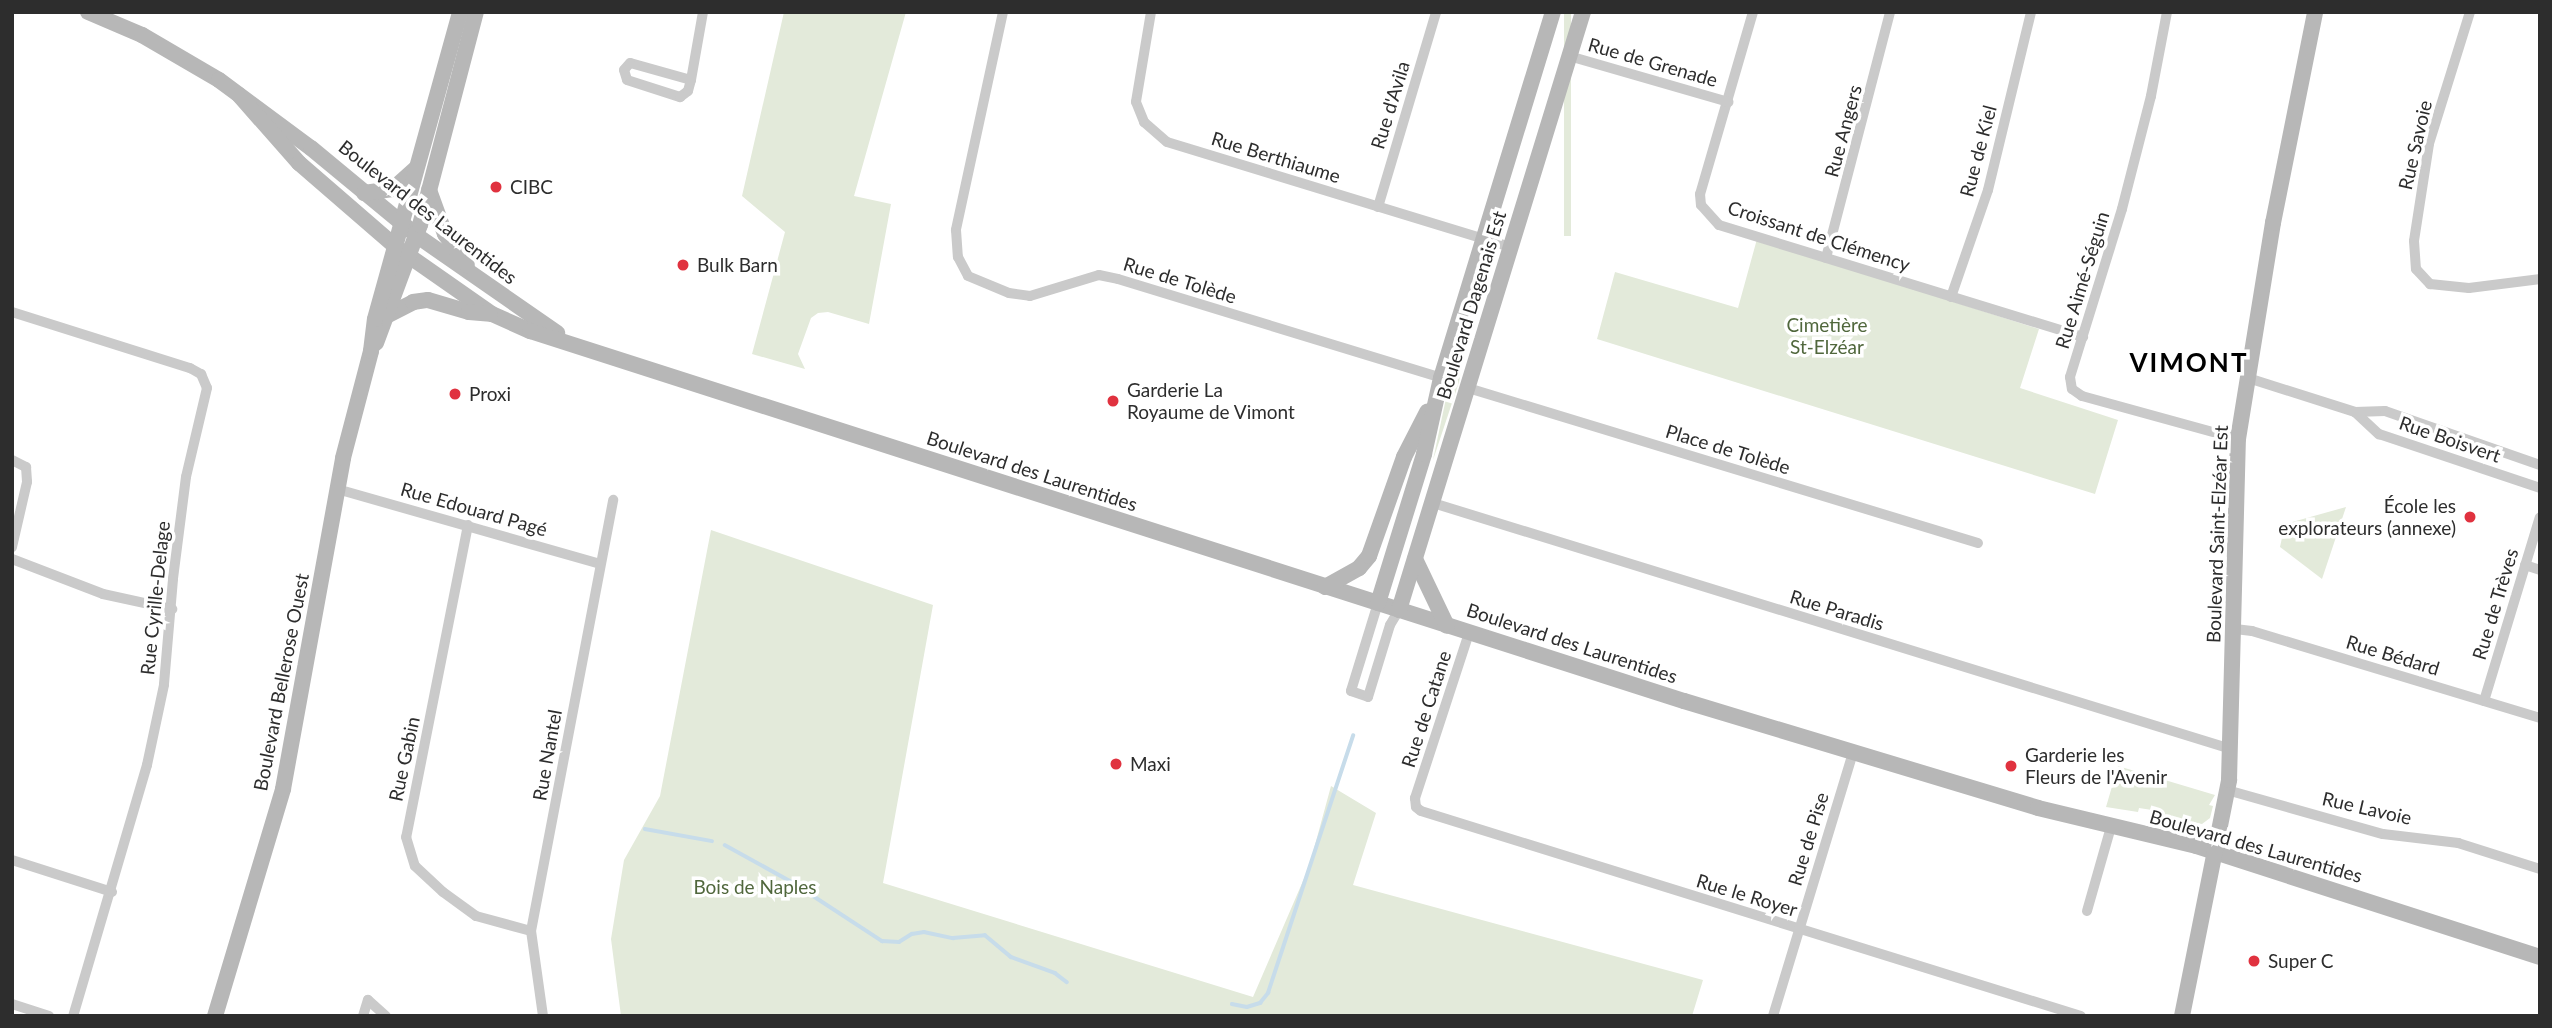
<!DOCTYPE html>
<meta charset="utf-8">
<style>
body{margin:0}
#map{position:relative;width:2552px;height:1028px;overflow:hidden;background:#fff;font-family:Lato,sans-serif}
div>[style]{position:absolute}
.green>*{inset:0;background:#e3eada;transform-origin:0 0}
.stream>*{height:3.5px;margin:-1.75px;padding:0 1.75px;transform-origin:1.75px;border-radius:1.75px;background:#c7dcea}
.street>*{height:10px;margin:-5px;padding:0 5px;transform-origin:5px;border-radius:5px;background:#cacaca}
.secondary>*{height:16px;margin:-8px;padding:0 8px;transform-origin:8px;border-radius:8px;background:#b7b7b7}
.dots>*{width:19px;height:19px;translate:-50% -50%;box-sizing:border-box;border:4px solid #fff;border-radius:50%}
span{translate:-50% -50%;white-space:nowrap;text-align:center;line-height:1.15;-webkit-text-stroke:7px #fff;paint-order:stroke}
.street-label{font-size:19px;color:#2d2d2d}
.poi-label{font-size:19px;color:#2d2d2d}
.left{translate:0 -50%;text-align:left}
.right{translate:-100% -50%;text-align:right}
.park-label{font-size:19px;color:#50673c}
.district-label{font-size:26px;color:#000;font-weight:700;letter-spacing:2px}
.frame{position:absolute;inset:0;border:14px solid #2d2d2d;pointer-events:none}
</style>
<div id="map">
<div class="green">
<i style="clip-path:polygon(784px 12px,906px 12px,854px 196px,891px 204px,869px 324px,828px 312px,818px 313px,811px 318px,798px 354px,805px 369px,752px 354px,785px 232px,742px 196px)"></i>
<i style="left:1564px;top:12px;width:7px;height:224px"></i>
<i style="clip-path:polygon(1757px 239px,2039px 329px,2020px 388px,2118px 420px,2095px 494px,1597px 339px,1615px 272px,1738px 308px)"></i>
<i style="clip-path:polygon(1471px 315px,1459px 382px,1433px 460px,1445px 403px)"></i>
<i style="clip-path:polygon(2346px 507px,2322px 579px,2280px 547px,2285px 524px)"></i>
<i style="clip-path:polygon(711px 530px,933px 605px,883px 883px,1253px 997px,1309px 867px,1331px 786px,1376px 813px,1353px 885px,1703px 980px,1692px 1016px,621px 1016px,611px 939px,624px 860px,660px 796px)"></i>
<i style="clip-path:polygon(2118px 766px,2215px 795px,2209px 805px,2213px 806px,2210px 818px,2202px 824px,2152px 814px,2152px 810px,2139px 808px,2138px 812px,2106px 807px)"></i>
</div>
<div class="stream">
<i style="left:645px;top:829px;width:68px;rotate:10.2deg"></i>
<i style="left:725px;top:845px;width:77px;rotate:28.9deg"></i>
<i style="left:792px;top:882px;width:108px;rotate:33.2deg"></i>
<i style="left:882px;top:941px;width:17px;rotate:3deg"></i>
<i style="left:899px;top:942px;width:15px;rotate:-32deg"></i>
<i style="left:912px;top:934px;width:12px;rotate:-9deg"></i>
<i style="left:924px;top:932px;width:30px;rotate:12deg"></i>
<i style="left:953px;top:938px;width:32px;rotate:-5deg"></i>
<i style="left:985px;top:935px;width:34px;rotate:40deg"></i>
<i style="left:1011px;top:957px;width:47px;rotate:20deg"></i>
<i style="left:1055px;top:973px;width:15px;rotate:37deg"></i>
<i style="left:1232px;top:1004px;width:15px;rotate:11deg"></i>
<i style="left:1247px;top:1007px;width:14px;rotate:-17deg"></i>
<i style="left:1260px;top:1003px;width:13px;rotate:-51deg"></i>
<i style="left:1268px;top:993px;width:271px;rotate:-71.7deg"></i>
</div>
<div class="street">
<i style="left:1003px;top:12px;width:223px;rotate:102.2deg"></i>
<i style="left:956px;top:230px;width:27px;rotate:86deg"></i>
<i style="left:958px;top:257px;width:21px;rotate:62deg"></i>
<i style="left:968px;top:276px;width:44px;rotate:22.5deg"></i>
<i style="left:1009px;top:293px;width:21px;rotate:8deg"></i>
<i style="left:1030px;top:296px;width:72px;rotate:-16.9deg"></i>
<i style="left:1099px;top:275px;width:19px;rotate:12deg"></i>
<i style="left:1118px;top:279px;width:338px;rotate:17deg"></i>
<i style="left:1151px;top:12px;width:91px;rotate:99.5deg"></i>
<i style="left:1136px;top:102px;width:22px;rotate:68deg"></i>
<i style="left:1144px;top:122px;width:30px;rotate:41deg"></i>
<i style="left:1167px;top:142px;width:360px;rotate:17deg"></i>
<i style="left:1753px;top:12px;width:190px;rotate:106.2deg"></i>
<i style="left:1700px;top:194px;width:11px;rotate:85deg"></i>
<i style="left:1701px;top:205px;width:27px;rotate:48deg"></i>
<i style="left:1719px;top:225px;width:381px;rotate:17.1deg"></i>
<i style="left:2167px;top:12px;width:86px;rotate:100.8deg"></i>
<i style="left:2151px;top:96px;width:117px;rotate:104.4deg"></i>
<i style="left:2122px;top:209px;width:176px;rotate:107.2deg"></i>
<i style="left:2070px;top:377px;width:12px;rotate:81deg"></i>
<i style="left:2072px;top:389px;width:12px;rotate:35deg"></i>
<i style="left:2082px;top:396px;width:162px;rotate:15.4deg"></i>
<i style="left:2470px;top:12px;width:138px;rotate:107.3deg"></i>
<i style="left:2429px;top:144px;width:98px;rotate:98.8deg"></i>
<i style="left:2414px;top:241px;width:28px;rotate:86deg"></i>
<i style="left:2416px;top:269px;width:21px;rotate:47deg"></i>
<i style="left:2430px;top:284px;width:39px;rotate:6deg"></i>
<i style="left:2469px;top:288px;width:72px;rotate:-7.2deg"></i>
<i style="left:1569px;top:56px;width:166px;rotate:16.1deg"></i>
<i style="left:691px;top:80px;width:63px;rotate:-164.4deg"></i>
<i style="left:630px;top:63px;width:9px;rotate:131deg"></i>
<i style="left:624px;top:70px;width:10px;rotate:73deg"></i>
<i style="left:627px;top:80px;width:56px;rotate:17.8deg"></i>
<i style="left:680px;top:97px;width:10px;rotate:-37deg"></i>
<i style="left:688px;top:91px;width:11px;rotate:-75deg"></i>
<i style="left:691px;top:80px;width:69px;rotate:-80deg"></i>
<i style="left:1378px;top:207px;width:203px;rotate:-73.4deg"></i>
<i style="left:1826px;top:258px;width:254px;rotate:-75.4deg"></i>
<i style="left:1951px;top:297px;width:113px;rotate:-70.9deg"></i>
<i style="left:1988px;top:190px;width:183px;rotate:-76.4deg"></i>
<i style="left:12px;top:312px;width:187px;rotate:17.5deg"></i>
<i style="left:190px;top:368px;width:13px;rotate:29deg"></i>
<i style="left:201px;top:374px;width:15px;rotate:67deg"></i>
<i style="left:207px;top:388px;width:91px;rotate:103.3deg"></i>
<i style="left:186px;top:477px;width:103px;rotate:97.3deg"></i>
<i style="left:173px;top:579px;width:106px;rotate:94.9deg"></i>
<i style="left:164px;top:685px;width:82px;rotate:102deg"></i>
<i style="left:147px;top:765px;width:262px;rotate:106.4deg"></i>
<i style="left:2248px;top:378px;width:112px;rotate:17.6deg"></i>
<i style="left:2355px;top:412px;width:30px;rotate:-2deg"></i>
<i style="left:2385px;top:411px;width:164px;rotate:19.2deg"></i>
<i style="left:1468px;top:388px;width:533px;rotate:16.91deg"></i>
<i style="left:2355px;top:412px;width:33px;rotate:43deg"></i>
<i style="left:2379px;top:434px;width:170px;rotate:18.5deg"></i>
<i style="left:12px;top:460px;width:16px;rotate:27deg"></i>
<i style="left:26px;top:467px;width:15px;rotate:86deg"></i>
<i style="left:27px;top:482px;width:67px;rotate:103deg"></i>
<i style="left:337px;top:489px;width:273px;rotate:15.9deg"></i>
<i style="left:1433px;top:503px;width:835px;rotate:17.13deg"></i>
<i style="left:468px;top:525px;width:318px;rotate:101.2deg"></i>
<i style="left:406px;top:837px;width:30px;rotate:73deg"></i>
<i style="left:415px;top:866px;width:38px;rotate:43deg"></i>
<i style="left:443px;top:892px;width:41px;rotate:36deg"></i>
<i style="left:476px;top:916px;width:57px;rotate:15.3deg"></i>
<i style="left:12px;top:559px;width:97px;rotate:21deg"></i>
<i style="left:103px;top:594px;width:71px;rotate:12.3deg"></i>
<i style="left:2525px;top:565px;width:16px;rotate:18deg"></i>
<i style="left:1378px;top:603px;width:92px;rotate:107.1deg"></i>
<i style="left:1351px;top:691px;width:18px;rotate:19deg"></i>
<i style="left:1368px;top:697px;width:75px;rotate:-73deg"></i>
<i style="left:1390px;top:625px;width:17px;rotate:-59deg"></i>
<i style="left:2235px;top:629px;width:17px;rotate:7deg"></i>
<i style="left:2252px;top:631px;width:301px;rotate:16.8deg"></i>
<i style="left:1469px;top:633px;width:174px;rotate:108.1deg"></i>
<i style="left:1415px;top:798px;width:9px;rotate:84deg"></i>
<i style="left:1416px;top:807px;width:6px;rotate:39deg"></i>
<i style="left:1421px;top:811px;width:691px;rotate:17.26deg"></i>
<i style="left:2484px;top:701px;width:192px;rotate:-73.1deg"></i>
<i style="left:2227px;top:790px;width:162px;rotate:15.8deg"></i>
<i style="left:2383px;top:834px;width:76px;rotate:6.8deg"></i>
<i style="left:2458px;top:843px;width:86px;rotate:17.6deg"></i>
<i style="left:12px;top:860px;width:105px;rotate:17.7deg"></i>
<i style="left:2087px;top:911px;width:87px;rotate:-74.1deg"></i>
<i style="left:12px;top:1004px;width:39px;rotate:18deg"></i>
<i style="left:363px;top:1016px;width:17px;rotate:-73deg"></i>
<i style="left:368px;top:1000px;width:24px;rotate:42deg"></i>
<i style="left:543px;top:1016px;width:86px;rotate:-98deg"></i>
<i style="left:531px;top:931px;width:439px;rotate:-79.2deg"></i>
<i style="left:1773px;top:1016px;width:276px;rotate:-73.1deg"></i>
</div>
<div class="secondary">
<i style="left:88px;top:12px;width:59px;rotate:23.1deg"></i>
<i style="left:142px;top:35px;width:89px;rotate:30.3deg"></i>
<i style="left:219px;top:80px;width:114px;rotate:36.5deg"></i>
<i style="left:311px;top:148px;width:136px;rotate:39.6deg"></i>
<i style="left:416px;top:235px;width:172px;rotate:34.8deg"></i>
<i style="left:239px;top:95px;width:91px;rotate:48.6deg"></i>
<i style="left:299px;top:163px;width:128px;rotate:40.9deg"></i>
<i style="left:396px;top:247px;width:117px;rotate:34.9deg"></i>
<i style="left:492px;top:314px;width:42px;rotate:24.1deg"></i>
<i style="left:530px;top:331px;width:1212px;rotate:17.78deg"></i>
<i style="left:1684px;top:701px;width:370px;rotate:16.8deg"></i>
<i style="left:2038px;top:808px;width:163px;rotate:13.5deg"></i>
<i style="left:2196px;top:846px;width:361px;rotate:17.9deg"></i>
<i style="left:429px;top:190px;width:47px;rotate:70deg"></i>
<i style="left:445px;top:234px;width:38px;rotate:55deg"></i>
<i style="left:364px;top:193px;width:29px;rotate:-8deg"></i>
<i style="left:393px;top:189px;width:30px;rotate:-42deg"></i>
<i style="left:388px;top:315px;width:28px;rotate:-27deg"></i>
<i style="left:413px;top:302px;width:15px;rotate:-8deg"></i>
<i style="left:428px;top:300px;width:43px;rotate:16.3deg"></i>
<i style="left:469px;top:312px;width:21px;rotate:5deg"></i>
<i style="left:376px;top:343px;width:126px;rotate:-69.6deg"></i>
<i style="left:420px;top:225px;width:220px;rotate:-75.3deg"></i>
<i style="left:1415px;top:559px;width:74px;rotate:64.5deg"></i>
<i style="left:1325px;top:587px;width:39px;rotate:-29deg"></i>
<i style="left:1359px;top:568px;width:16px;rotate:-50deg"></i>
<i style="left:1369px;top:556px;width:105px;rotate:-70.5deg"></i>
<i style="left:1404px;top:457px;width:51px;rotate:-62.9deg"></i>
<i style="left:1378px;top:603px;width:156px;rotate:-72.8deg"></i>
<i style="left:1424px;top:454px;width:78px;rotate:-77.4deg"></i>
<i style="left:1441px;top:378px;width:383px;rotate:-73deg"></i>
<i style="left:1399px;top:610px;width:626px;rotate:-72.9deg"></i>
<i style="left:215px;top:1016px;width:237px;rotate:-73.3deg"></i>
<i style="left:283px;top:789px;width:336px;rotate:-79.7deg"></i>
<i style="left:343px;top:458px;width:111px;rotate:-75.3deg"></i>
<i style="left:371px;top:351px;width:32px;rotate:-83deg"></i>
<i style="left:375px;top:319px;width:319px;rotate:-74.5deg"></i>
<i style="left:2182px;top:1016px;width:241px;rotate:-78.7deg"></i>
<i style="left:2229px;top:780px;width:341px;rotate:-88.5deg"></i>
<i style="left:2238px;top:439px;width:219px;rotate:-80.8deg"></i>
<i style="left:2273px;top:223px;width:215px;rotate:-78.7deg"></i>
</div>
<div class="dots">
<i style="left:496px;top:187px;background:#e0323f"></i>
<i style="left:683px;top:265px;background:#e0323f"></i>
<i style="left:455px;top:394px;background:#e0323f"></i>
<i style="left:1113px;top:401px;background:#e0323f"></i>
<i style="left:2470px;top:517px;background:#e0323f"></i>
<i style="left:1116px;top:764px;background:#e0323f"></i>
<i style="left:2011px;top:766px;background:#e0323f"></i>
<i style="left:2254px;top:961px;background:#e0323f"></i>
</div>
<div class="street-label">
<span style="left:1653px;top:62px;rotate:16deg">Rue de Grenade</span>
<span style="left:1390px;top:105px;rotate:-73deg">Rue d'Avila</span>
<span style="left:1843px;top:131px;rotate:-75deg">Rue Angers</span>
<span style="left:2415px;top:145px;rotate:-77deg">Rue Savoie</span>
<span style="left:1978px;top:151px;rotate:-75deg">Rue de Kiel</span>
<span style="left:1276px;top:157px;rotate:17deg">Rue Berthiaume</span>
<span style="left:428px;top:212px;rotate:38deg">Boulevard des Laurentides</span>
<span style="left:1819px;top:236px;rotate:18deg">Croissant de Clémency</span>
<span style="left:1180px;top:280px;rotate:17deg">Rue de Tolède</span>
<span style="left:2082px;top:280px;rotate:-73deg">Rue Aimé-Séguin</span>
<span style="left:1471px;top:305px;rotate:-73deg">Boulevard Dagenais Est</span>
<span style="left:2450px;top:439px;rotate:19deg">Rue Boisvert</span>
<span style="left:1728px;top:449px;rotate:17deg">Place de Tolède</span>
<span style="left:1032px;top:471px;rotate:18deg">Boulevard des Laurentides</span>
<span style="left:474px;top:509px;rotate:16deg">Rue Edouard Pagé</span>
<span style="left:2217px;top:534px;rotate:-88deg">Boulevard Saint-Elzéar Est</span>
<span style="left:155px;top:598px;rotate:-84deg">Rue Cyrille-Delage</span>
<span style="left:2495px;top:604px;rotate:-73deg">Rue de Trèves</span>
<span style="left:1837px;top:610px;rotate:17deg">Rue Paradis</span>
<span style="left:1572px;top:643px;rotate:18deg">Boulevard des Laurentides</span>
<span style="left:2393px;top:655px;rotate:17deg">Rue Bédard</span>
<span style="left:281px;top:682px;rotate:-79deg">Boulevard Bellerose Ouest</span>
<span style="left:1426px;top:709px;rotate:-72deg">Rue de Catane</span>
<span style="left:547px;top:755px;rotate:-80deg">Rue Nantel</span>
<span style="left:404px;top:759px;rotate:-78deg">Rue Gabin</span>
<span style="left:2367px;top:808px;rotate:13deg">Rue Lavoie</span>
<span style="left:1808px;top:839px;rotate:-73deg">Rue de Pise</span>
<span style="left:2256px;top:846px;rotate:16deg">Boulevard des Laurentides</span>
<span style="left:1747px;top:895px;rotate:17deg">Rue le Royer</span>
</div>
<div class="poi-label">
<span class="left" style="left:510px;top:187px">CIBC</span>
<span class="left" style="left:697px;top:265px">Bulk Barn</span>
<span class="left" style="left:1127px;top:401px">Garderie La<br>Royaume de Vimont</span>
<span class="left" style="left:469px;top:394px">Proxi</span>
<span class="right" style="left:2456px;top:517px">École les<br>explorateurs (annexe)</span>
<span class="left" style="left:2025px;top:766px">Garderie les<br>Fleurs de l'Avenir</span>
<span class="left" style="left:1130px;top:764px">Maxi</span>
<span class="left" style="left:2268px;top:961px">Super C</span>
</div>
<div class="park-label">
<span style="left:1827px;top:336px">Cimetière<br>St-Elzéar</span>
<span style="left:755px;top:887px">Bois de Naples</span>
</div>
<div class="district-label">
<span style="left:2189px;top:363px">VIMONT</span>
</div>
<div class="frame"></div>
</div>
